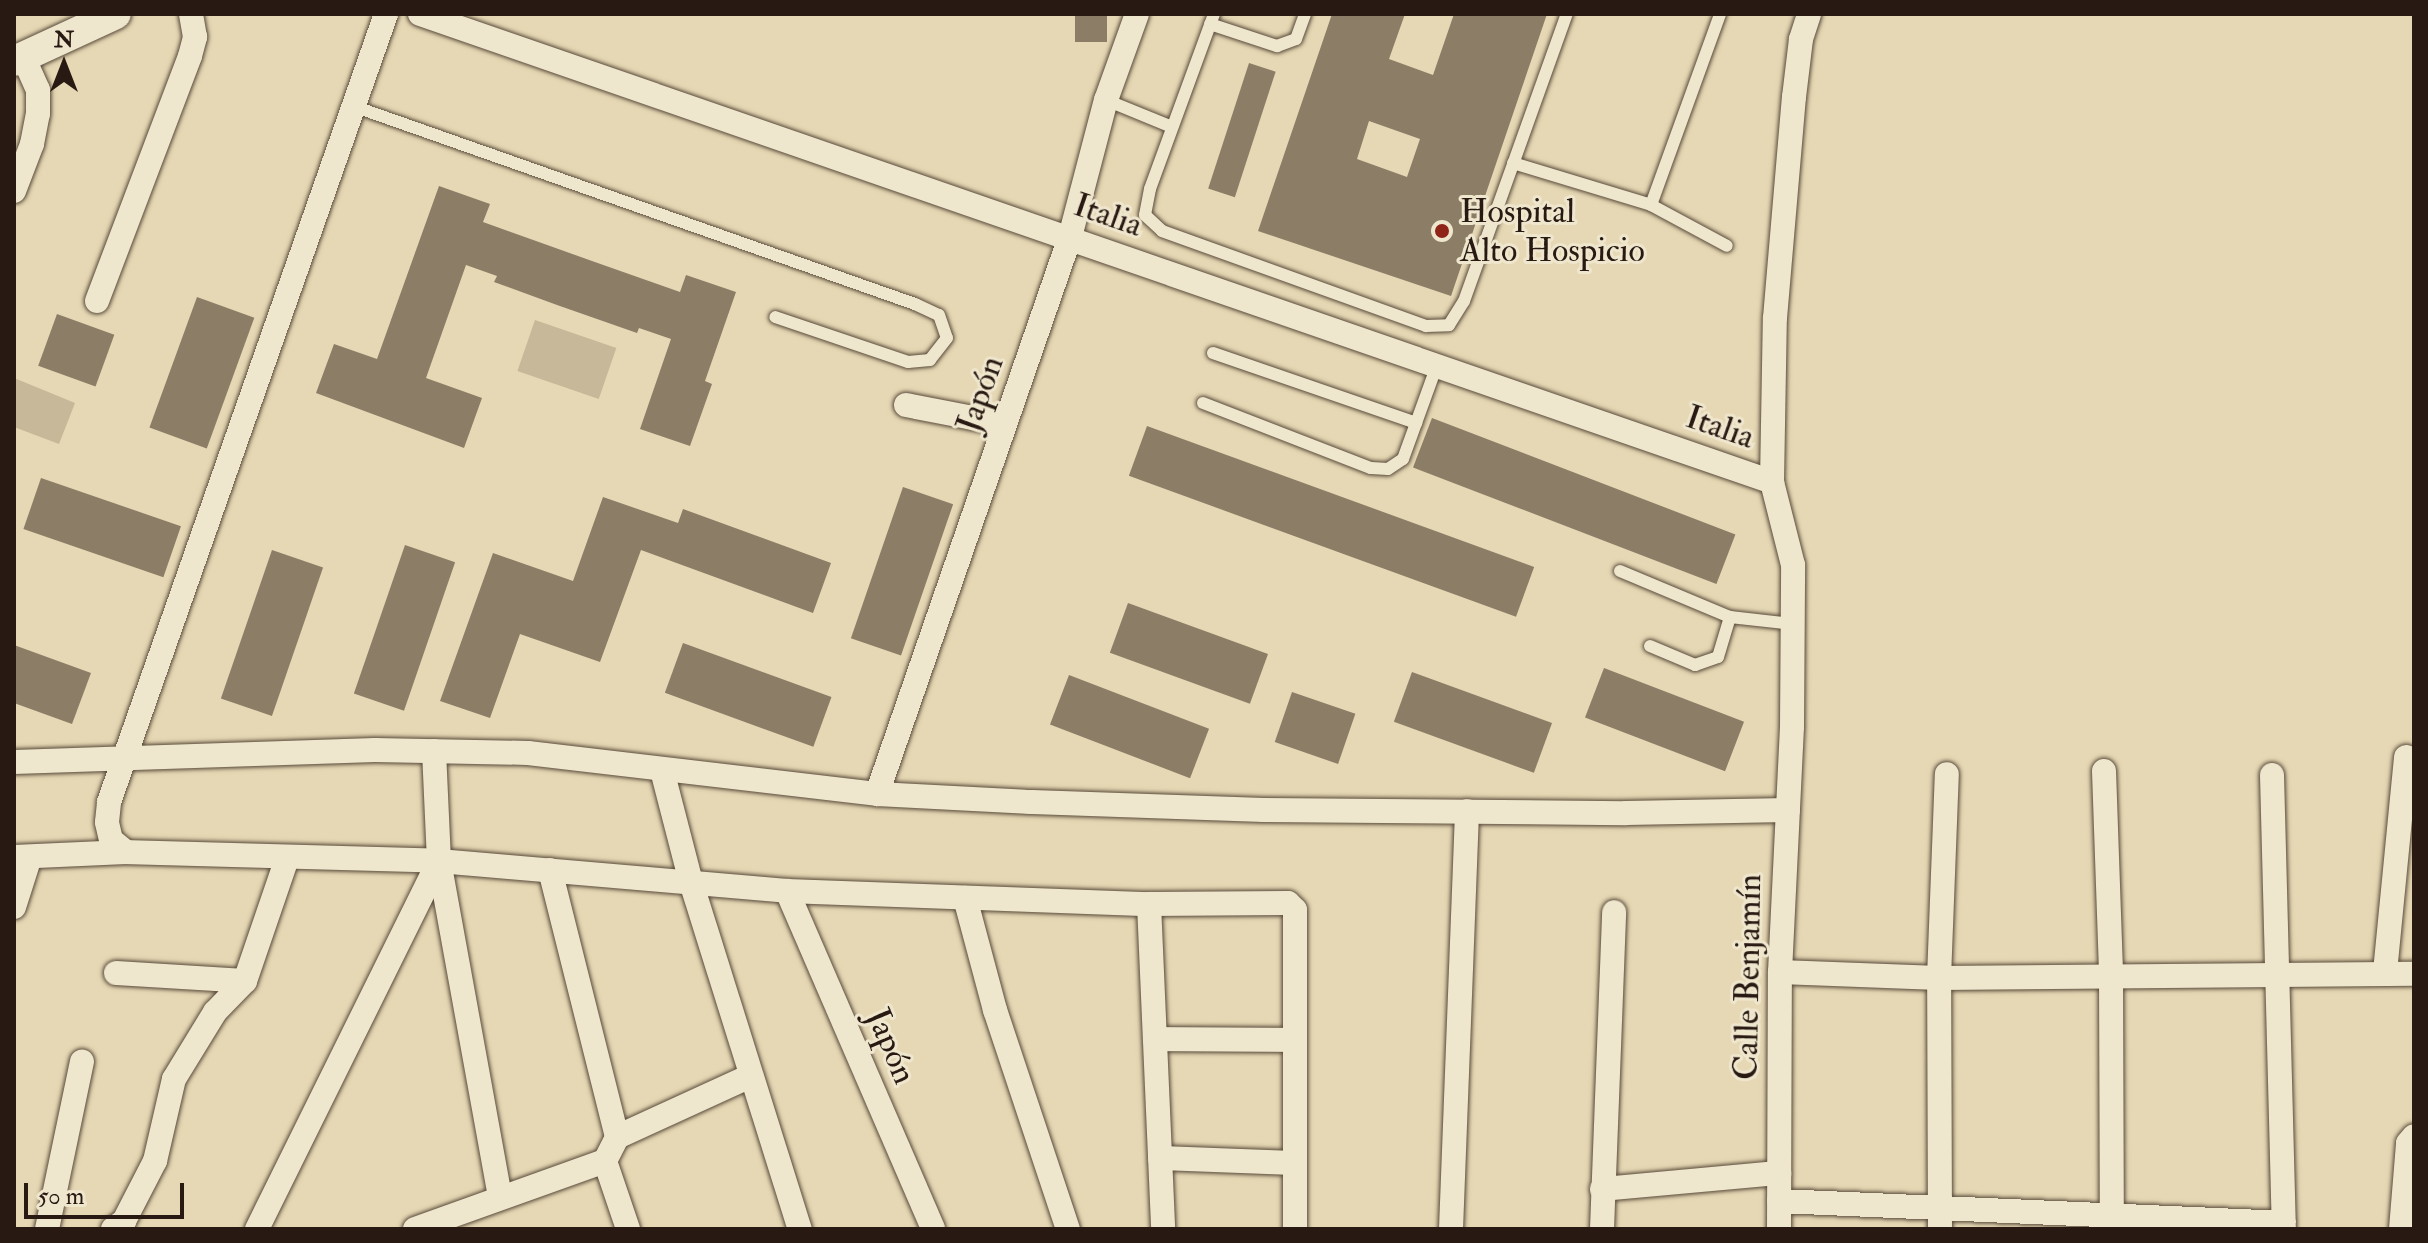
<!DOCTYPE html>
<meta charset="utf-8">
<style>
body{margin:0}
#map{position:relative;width:2428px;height:1243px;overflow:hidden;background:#e6d8b4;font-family:"IM FELL Double Pica",serif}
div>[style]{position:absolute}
.green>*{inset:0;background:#c6b898;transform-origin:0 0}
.building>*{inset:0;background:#8b7d66;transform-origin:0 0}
.roads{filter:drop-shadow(0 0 2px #584a3a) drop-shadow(0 0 2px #584a3a)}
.service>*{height:12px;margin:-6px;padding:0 6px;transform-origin:6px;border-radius:6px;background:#efe6ce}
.minor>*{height:24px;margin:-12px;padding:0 12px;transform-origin:12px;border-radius:12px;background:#efe6ce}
.tertiary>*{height:30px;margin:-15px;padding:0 15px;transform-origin:15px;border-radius:15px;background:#efe6ce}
.dots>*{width:22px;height:22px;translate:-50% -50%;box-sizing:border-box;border:4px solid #efe6ce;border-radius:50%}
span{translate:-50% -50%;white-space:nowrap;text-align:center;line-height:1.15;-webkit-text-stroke:6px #efe6ce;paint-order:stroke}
.poi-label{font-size:34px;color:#281a12}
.left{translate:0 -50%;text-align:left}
.street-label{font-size:34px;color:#281a12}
.frame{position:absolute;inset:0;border:16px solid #281a12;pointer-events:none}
.north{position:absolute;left:24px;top:24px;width:80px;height:80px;-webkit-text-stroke:6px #efe6ce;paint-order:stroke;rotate:0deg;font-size:22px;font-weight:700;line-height:32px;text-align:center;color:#281a12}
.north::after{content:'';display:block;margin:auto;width:28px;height:36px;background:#281a12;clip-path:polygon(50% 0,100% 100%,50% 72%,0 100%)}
.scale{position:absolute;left:24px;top:1183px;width:160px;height:36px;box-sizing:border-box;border:4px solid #281a12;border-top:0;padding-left:10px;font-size:24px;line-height:28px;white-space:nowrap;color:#281a12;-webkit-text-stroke:6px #efe6ce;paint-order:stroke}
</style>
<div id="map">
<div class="green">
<i style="left:535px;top:320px;width:86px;height:54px;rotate:19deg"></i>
<i style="clip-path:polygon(14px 378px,75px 403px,59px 444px,14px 427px)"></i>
</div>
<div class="building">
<i style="left:1075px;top:14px;width:32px;height:28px"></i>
<i style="clip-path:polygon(evenodd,1332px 14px,1405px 14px,1389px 59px,1433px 75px,1454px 14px,1547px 14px,1451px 296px,1258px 231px,1332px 14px,1369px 121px,1420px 139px,1407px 177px,1357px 159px,1369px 121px)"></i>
<i style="left:1249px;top:63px;width:28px;height:132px;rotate:18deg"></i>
<i style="clip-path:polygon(439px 186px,490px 204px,483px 222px,592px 261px,680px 292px,686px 275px,736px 292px,705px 381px,712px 384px,690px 446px,640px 429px,671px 339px,639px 328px,637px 333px,557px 305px,494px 282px,497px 276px,466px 265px,426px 378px,482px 398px,464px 448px,316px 393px,334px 344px,377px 359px)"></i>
<i style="left:197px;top:297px;width:61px;height:139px;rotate:20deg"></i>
<i style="left:57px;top:314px;width:61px;height:55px;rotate:20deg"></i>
<i style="left:1432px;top:418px;width:325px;height:53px;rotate:21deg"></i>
<i style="left:1147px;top:426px;width:412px;height:53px;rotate:20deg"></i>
<i style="left:41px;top:478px;width:148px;height:54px;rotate:19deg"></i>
<i style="left:903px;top:487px;width:53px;height:160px;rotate:19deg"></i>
<i style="clip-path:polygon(603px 497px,678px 523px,683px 509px,831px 563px,813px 613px,641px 550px,600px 662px,520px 634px,490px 718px,440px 701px,493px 553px,573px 581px)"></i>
<i style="left:405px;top:545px;width:53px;height:157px;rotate:19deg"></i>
<i style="left:272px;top:550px;width:54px;height:157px;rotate:19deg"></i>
<i style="left:1128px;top:603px;width:149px;height:53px;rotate:20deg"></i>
<i style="left:683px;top:643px;width:158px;height:53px;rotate:20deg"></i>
<i style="clip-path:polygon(14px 645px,91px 673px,72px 724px,14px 703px)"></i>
<i style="left:1604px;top:668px;width:150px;height:53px;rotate:21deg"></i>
<i style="left:1412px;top:672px;width:149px;height:53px;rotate:20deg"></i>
<i style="left:1069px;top:675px;width:150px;height:53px;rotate:21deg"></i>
<i style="left:1292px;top:692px;width:67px;height:53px;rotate:19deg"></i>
</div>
<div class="roads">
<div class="service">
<i style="left:1214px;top:14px;width:186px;rotate:110.1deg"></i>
<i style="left:1150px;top:189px;width:26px;rotate:101deg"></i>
<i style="left:1145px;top:215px;width:23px;rotate:43deg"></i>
<i style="left:1162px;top:231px;width:281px;rotate:19.8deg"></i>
<i style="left:1426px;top:326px;width:23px;rotate:-2deg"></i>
<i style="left:1449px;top:325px;width:28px;rotate:-58deg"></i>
<i style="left:1464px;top:301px;width:305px;rotate:-70.3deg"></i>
<i style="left:1210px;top:24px;width:71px;rotate:18.2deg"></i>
<i style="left:1277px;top:46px;width:20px;rotate:-20deg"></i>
<i style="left:1296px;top:39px;width:27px;rotate:-70deg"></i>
<i style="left:1106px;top:100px;width:71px;rotate:22.2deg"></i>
<i style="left:353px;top:106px;width:596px;rotate:19.41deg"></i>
<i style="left:915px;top:304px;width:26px;rotate:25deg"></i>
<i style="left:939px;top:315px;width:24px;rotate:71deg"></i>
<i style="left:947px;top:338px;width:28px;rotate:128deg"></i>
<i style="left:930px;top:360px;width:22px;rotate:175deg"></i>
<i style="left:908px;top:362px;width:140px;rotate:-161.3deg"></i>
<i style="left:1513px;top:163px;width:144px;rotate:16.9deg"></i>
<i style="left:1651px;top:205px;width:86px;rotate:28.3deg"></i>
<i style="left:1651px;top:205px;width:203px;rotate:-70.1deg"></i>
<i style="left:1213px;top:353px;width:215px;rotate:19deg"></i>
<i style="left:1203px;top:403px;width:180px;rotate:21.2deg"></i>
<i style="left:1371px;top:468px;width:17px;rotate:3deg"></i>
<i style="left:1388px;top:469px;width:18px;rotate:-34deg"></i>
<i style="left:1403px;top:459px;width:100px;rotate:-70.1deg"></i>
<i style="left:1620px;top:571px;width:119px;rotate:22.7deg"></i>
<i style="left:1730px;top:617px;width:62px;rotate:6.4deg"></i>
<i style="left:1650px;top:646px;width:49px;rotate:22.9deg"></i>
<i style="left:1695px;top:665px;width:24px;rotate:-19deg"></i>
<i style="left:1718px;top:657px;width:42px;rotate:-73.3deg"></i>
</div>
<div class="minor">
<i style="left:420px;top:14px;width:1431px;rotate:19.09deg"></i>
<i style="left:14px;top:191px;width:50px;rotate:-69deg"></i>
<i style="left:32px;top:144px;width:31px;rotate:-79deg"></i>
<i style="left:38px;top:114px;width:24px;rotate:-90deg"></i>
<i style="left:38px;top:90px;width:36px;rotate:-114deg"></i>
<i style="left:97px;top:301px;width:262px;rotate:-69.2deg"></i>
<i style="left:190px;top:56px;width:20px;rotate:-75deg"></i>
<i style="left:195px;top:37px;width:23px;rotate:-100deg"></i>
<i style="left:906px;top:405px;width:100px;rotate:11deg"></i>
<i style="left:434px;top:751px;width:110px;rotate:87.4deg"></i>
<i style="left:439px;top:861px;width:342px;rotate:79.7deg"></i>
<i style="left:14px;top:762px;width:361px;rotate:-1.9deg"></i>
<i style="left:375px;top:750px;width:153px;rotate:1.1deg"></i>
<i style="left:528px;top:753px;width:351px;rotate:6.7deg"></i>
<i style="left:877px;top:794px;width:155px;rotate:3deg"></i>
<i style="left:1032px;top:802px;width:232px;rotate:2deg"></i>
<i style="left:1264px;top:810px;width:362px;rotate:0.5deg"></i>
<i style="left:1626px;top:813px;width:162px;rotate:-1.1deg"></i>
<i style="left:662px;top:770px;width:116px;rotate:75.5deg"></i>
<i style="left:691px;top:882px;width:364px;rotate:72.6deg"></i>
<i style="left:2104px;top:771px;width:203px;rotate:88deg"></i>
<i style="left:2111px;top:974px;width:255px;rotate:89.8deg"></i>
<i style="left:2272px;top:775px;width:454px;rotate:88.5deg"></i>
<i style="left:877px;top:794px;width:589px;rotate:-70.89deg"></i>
<i style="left:1070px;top:237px;width:142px;rotate:-75.3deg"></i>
<i style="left:1106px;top:100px;width:91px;rotate:-70.2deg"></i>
<i style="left:126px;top:852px;width:19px;rotate:-141deg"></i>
<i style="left:111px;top:840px;width:18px;rotate:-103deg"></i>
<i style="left:107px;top:822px;width:20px;rotate:-84deg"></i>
<i style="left:109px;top:802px;width:835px;rotate:-70.63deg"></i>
<i style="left:14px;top:857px;width:112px;rotate:-2.6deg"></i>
<i style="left:126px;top:852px;width:313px;rotate:1.6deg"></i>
<i style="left:439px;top:861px;width:349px;rotate:4.9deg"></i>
<i style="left:787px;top:891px;width:362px;rotate:2.1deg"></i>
<i style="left:1149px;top:904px;width:139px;rotate:-0.4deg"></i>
<i style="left:1288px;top:903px;width:10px;rotate:45deg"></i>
<i style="left:1295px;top:910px;width:319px;rotate:90deg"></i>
<i style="left:550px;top:870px;width:275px;rotate:75.9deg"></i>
<i style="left:787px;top:891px;width:368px;rotate:66.6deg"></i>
<i style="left:965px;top:898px;width:116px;rotate:75deg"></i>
<i style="left:995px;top:1010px;width:231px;rotate:71.6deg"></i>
<i style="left:1149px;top:904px;width:325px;rotate:87.5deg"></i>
<i style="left:14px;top:907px;width:52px;rotate:-72.3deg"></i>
<i style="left:1780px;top:972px;width:159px;rotate:2.2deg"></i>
<i style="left:1939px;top:978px;width:475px;rotate:-0.5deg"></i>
<i style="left:2385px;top:972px;width:216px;rotate:-84.4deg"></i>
<i style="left:116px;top:973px;width:129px;rotate:3.5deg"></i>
<i style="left:1155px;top:1039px;width:140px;rotate:0.4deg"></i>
<i style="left:1160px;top:1158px;width:135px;rotate:2.1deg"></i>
<i style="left:605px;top:1161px;width:72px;rotate:71.3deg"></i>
<i style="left:1602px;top:1189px;width:178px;rotate:-5.2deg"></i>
<i style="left:1779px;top:1201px;width:505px;rotate:2.49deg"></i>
<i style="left:47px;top:1229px;width:171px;rotate:-78.2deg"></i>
<i style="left:113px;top:1229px;width:14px;rotate:-36deg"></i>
<i style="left:124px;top:1221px;width:68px;rotate:-62.7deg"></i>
<i style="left:155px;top:1161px;width:84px;rotate:-77deg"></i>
<i style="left:174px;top:1079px;width:79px;rotate:-58.5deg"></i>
<i style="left:215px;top:1012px;width:43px;rotate:-45.9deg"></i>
<i style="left:245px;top:981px;width:130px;rotate:-71.1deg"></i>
<i style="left:257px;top:1229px;width:411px;rotate:-63.7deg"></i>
<i style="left:415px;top:1229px;width:202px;rotate:-19.7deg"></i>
<i style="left:605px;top:1161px;width:27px;rotate:-63deg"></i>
<i style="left:617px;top:1137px;width:146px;rotate:-24.6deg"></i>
<i style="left:1451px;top:1229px;width:418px;rotate:-87.8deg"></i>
<i style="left:1602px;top:1229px;width:317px;rotate:-87.8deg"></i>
<i style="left:1779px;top:1229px;width:257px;rotate:-89.8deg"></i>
<i style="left:1780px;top:972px;width:245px;rotate:-87.2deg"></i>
<i style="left:1792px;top:727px;width:162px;rotate:-89.6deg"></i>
<i style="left:1793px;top:565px;width:86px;rotate:-104.2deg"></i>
<i style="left:1772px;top:482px;width:164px;rotate:-89deg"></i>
<i style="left:1775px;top:318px;width:222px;rotate:-85.1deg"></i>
<i style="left:1794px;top:97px;width:58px;rotate:-83.1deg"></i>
<i style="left:1801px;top:39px;width:26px;rotate:-72deg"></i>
<i style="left:1940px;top:1229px;width:251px;rotate:-90.2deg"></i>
<i style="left:1939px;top:978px;width:204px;rotate:-87.8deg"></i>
<i style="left:2401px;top:1229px;width:86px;rotate:-85.3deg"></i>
<i style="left:2408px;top:1143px;width:9px;rotate:-49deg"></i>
</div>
<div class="tertiary">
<i style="left:14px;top:61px;width:112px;rotate:-24.7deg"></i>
</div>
</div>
<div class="dots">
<i style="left:1442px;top:231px;background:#8f2418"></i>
</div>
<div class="poi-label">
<span class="left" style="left:1460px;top:231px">Hospital<br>Alto Hospicio</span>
</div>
<div class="street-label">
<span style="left:1108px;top:215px;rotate:19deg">Italia</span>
<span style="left:980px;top:394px;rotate:-70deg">Japón</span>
<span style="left:1720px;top:427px;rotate:19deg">Italia</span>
<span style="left:1748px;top:977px;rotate:-89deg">Calle Benjamín</span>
<span style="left:891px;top:1046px;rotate:67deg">Japón</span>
</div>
<div class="frame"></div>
<div class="north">N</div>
<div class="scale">50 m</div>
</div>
